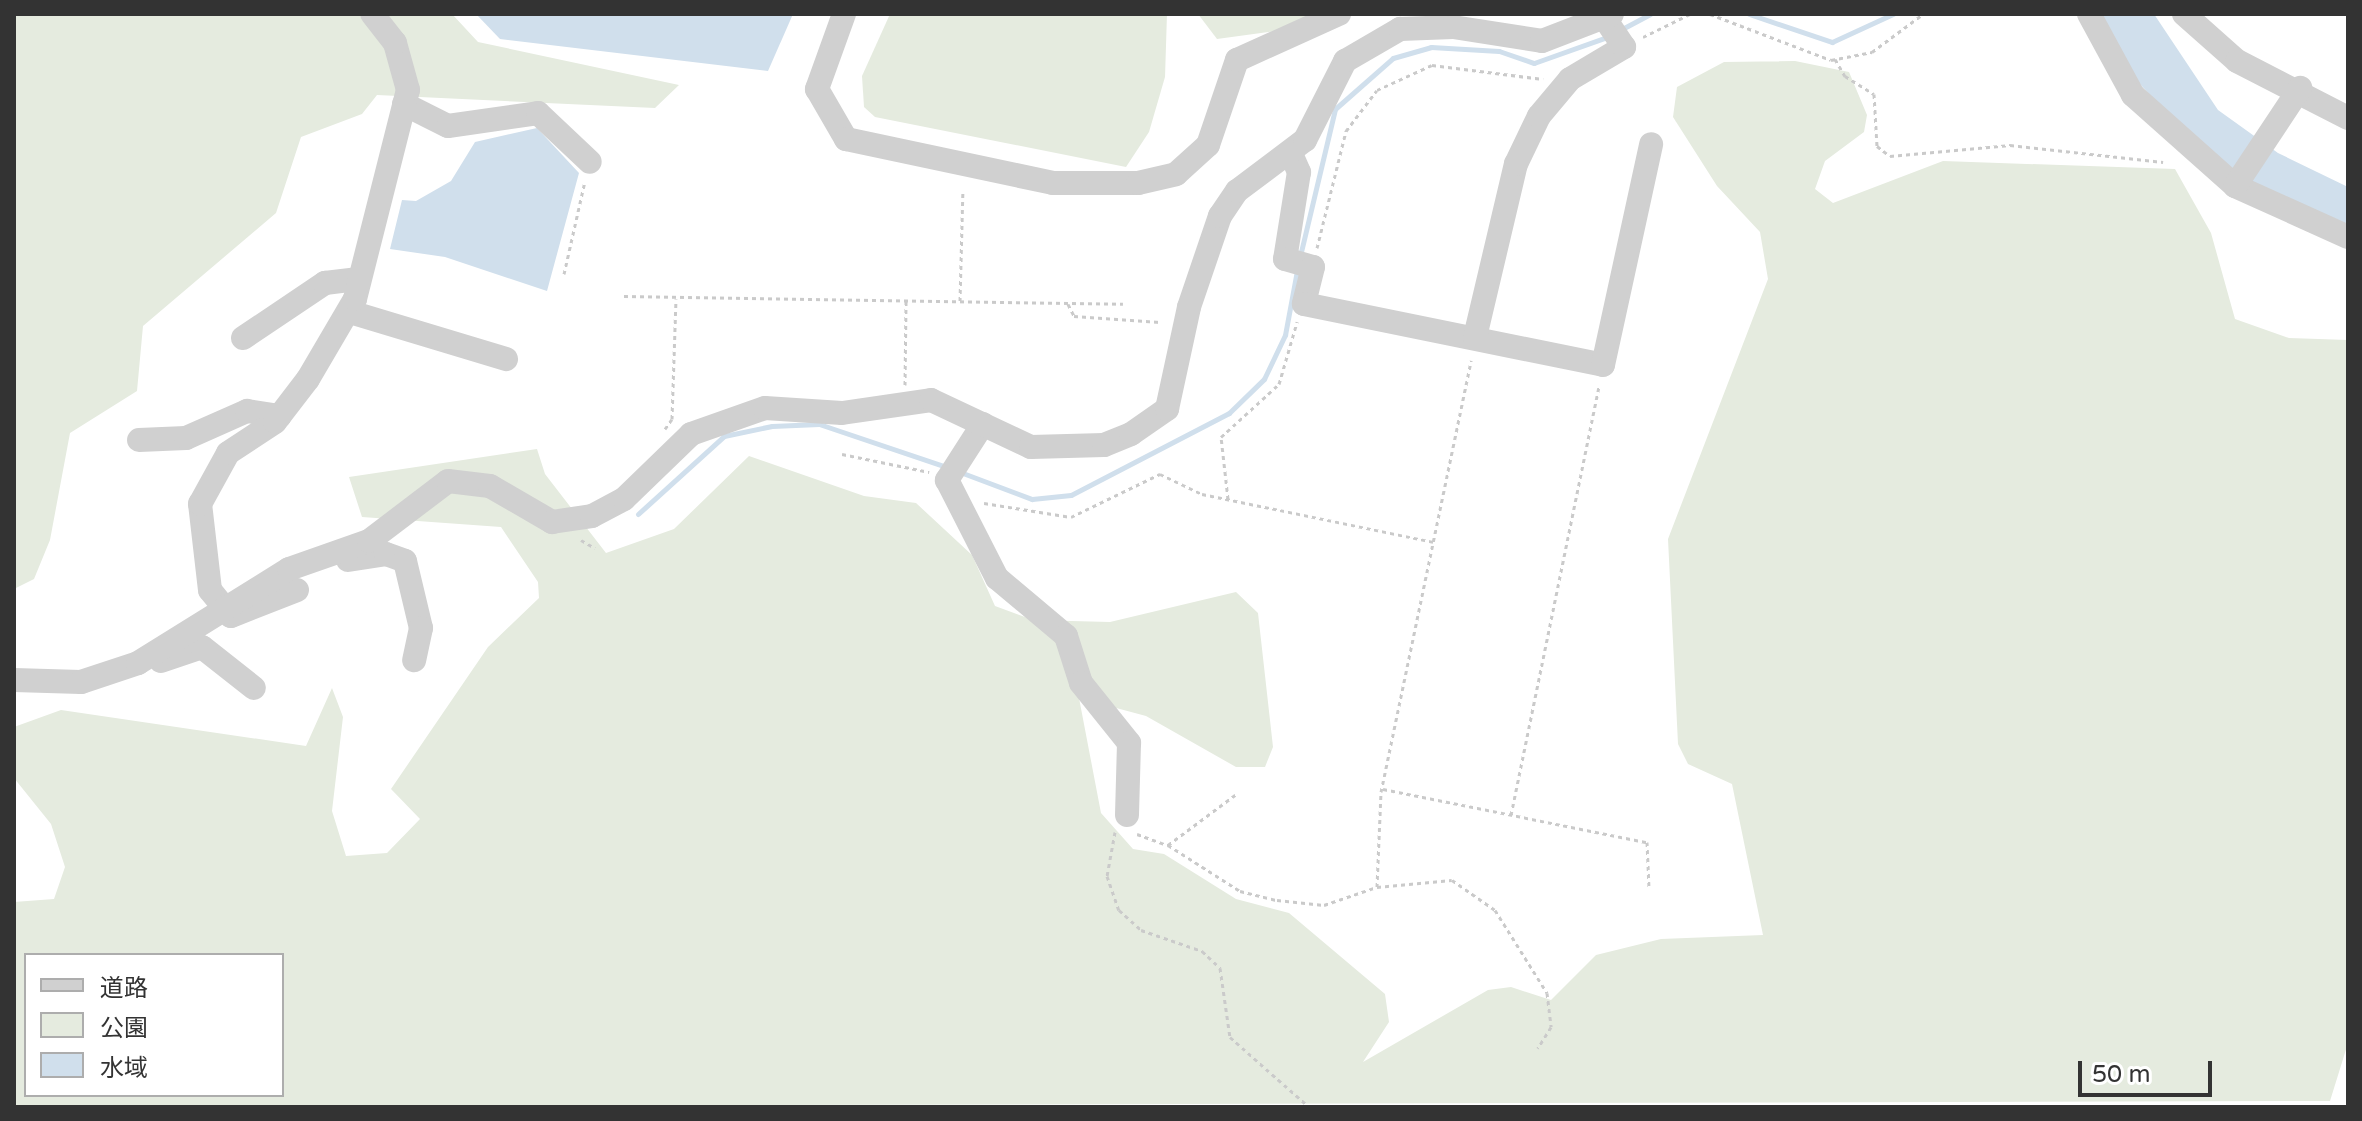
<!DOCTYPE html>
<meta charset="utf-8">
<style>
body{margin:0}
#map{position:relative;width:2362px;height:1121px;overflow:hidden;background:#fff;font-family:"Varela Round","Noto Sans JP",sans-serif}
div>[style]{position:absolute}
.green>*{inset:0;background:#e5ebdf}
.water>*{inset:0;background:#d0dfec}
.stream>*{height:5px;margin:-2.5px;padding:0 2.5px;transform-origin:2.5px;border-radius:2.5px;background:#d0dfec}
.path>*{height:3px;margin-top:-1.5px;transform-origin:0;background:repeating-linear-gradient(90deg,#cacaca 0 4px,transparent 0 8px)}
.minor>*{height:24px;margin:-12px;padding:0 12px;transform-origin:12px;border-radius:12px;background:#d0d0d0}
span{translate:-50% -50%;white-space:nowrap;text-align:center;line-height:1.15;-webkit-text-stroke:8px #fff;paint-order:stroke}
.frame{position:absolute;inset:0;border:16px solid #333;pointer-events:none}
.legend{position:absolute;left:24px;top:953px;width:260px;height:144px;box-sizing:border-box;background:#fff;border:2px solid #adadad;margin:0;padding:10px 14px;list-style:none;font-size:24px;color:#333}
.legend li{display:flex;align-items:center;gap:16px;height:40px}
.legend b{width:40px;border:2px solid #adadad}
.scale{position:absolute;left:2078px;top:1061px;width:134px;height:36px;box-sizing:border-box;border:4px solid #333;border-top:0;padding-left:10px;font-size:24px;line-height:28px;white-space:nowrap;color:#333;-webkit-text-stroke:6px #fff;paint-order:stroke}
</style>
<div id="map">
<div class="green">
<i style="clip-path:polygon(14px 14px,452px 14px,478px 42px,679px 85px,655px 108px,377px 95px,362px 114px,301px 137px,276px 213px,143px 326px,137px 391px,70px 433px,50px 540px,34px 579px,14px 589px)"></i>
<i style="clip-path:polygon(890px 14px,1167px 14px,1165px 77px,1149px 132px,1126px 167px,875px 117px,864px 107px,862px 76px)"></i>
<i style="clip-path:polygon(1198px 14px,1328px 14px,1299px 28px,1217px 39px)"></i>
<i style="clip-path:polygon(evenodd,1795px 61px,1849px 72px,1867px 115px,1864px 132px,1825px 161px,1815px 189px,1833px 203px,1943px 161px,2175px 169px,2211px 233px,2235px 319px,2289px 338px,2348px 340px,2348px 1043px,2330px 1101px,14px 1107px,14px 902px,54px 899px,65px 867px,51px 824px,14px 778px,14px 727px,61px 710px,306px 746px,332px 688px,343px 717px,332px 811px,346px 856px,387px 853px,420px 819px,391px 789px,488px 647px,539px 598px,538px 582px,501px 527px,362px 517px,349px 477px,537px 449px,545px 474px,606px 553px,674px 529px,749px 456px,864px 496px,916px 503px,972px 555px,995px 606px,1033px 620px,1110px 622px,1236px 592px,1258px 613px,1273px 747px,1265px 767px,1236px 767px,1146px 716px,1079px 698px,1101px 813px,1133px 849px,1164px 854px,1236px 899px,1289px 913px,1385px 994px,1389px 1022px,1363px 1062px,1488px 990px,1511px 987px,1551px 1000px,1596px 955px,1661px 939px,1763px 935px,1732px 784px,1688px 764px,1678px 744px,1668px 539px,1768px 279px,1760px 232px,1717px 186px,1673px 117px,1677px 87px,1724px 62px,1795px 61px,26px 955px,282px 955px,282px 1095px,26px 1095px,26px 955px)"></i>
</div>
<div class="water">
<i style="clip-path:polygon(476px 14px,793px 14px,768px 71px,500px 39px)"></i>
<i style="clip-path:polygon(2097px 14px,2154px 14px,2218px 110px,2278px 153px,2348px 187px,2348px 230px,2257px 189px,2190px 137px,2137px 81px)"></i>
<i style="clip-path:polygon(537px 128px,579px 173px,547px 291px,445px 257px,390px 249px,402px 200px,416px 201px,451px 181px,475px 142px)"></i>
</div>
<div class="stream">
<i style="left:1749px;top:14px;width:88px;rotate:18.6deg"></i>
<i style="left:1832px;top:42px;width:67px;rotate:-24.7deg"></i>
<i style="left:1622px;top:29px;width:32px;rotate:-28deg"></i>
<i style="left:1300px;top:256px;width:151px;rotate:-76.6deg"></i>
<i style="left:1335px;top:109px;width:77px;rotate:-41.3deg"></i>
<i style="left:1393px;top:58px;width:40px;rotate:-16deg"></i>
<i style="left:1431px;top:47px;width:68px;rotate:3.4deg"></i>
<i style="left:1499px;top:51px;width:37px;rotate:19deg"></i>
<i style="left:1534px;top:63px;width:81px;rotate:-19.6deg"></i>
<i style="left:960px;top:472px;width:77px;rotate:20.6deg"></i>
<i style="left:1032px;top:499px;width:39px;rotate:-6deg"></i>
<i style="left:1071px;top:495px;width:178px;rotate:-27.4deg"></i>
<i style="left:1229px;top:413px;width:49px;rotate:-44.2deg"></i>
<i style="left:1264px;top:379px;width:49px;rotate:-64.5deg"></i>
<i style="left:1285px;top:335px;width:66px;rotate:-79.5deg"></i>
<i style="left:638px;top:514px;width:116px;rotate:-42.2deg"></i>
<i style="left:724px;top:436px;width:49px;rotate:-11.8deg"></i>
<i style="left:772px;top:426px;width:47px;rotate:-2.4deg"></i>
<i style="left:819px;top:424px;width:135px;rotate:18.6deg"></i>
</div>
<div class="path">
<i style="left:1710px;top:14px;width:129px;rotate:20.8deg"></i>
<i style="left:1831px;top:60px;width:42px;rotate:-11deg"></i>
<i style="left:1872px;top:52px;width:64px;rotate:-36.7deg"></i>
<i style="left:1643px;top:37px;width:52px;rotate:-26.1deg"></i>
<i style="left:1835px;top:59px;width:20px;rotate:60deg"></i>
<i style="left:1845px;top:76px;width:34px;rotate:32deg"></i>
<i style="left:1874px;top:94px;width:52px;rotate:86.7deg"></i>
<i style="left:1877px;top:146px;width:16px;rotate:38deg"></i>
<i style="left:1890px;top:156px;width:121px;rotate:-5.2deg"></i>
<i style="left:2010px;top:145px;width:154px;rotate:6.3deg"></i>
<i style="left:1317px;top:248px;width:121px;rotate:-76.1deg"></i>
<i style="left:1346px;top:131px;width:51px;rotate:-52.9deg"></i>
<i style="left:1377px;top:90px;width:60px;rotate:-24.4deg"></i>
<i style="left:1432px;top:65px;width:112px;rotate:7.2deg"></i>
<i style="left:564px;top:274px;width:95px;rotate:-77.3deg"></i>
<i style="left:624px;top:296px;width:499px;rotate:0.9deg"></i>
<i style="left:960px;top:301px;width:111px;rotate:-88.5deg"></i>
<i style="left:1068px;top:304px;width:13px;rotate:63deg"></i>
<i style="left:1074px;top:316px;width:86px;rotate:4deg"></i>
<i style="left:905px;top:385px;width:84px;rotate:-89.3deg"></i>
<i style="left:665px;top:429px;width:12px;rotate:-55deg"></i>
<i style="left:672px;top:419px;width:120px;rotate:-88.1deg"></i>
<i style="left:842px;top:454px;width:89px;rotate:11.7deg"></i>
<i style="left:1228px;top:499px;width:62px;rotate:-96.4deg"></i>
<i style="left:1221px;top:437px;width:79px;rotate:-42.4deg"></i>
<i style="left:1279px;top:384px;width:65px;rotate:-73.8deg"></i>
<i style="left:984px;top:503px;width:88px;rotate:9.1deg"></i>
<i style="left:1071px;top:517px;width:99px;rotate:-25.8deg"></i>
<i style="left:1160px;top:474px;width:47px;rotate:25.5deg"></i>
<i style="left:1202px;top:494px;width:236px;rotate:11.7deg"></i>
<i style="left:581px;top:540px;width:16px;rotate:30deg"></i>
<i style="left:1383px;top:789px;width:269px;rotate:11.4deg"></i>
<i style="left:1647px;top:842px;width:46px;rotate:87.5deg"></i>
<i style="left:1511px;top:815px;width:439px;rotate:-78.4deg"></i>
<i style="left:1115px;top:832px;width:45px;rotate:100.3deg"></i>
<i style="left:1107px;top:876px;width:36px;rotate:71deg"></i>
<i style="left:1119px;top:910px;width:30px;rotate:42deg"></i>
<i style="left:1141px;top:930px;width:65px;rotate:19deg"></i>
<i style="left:1202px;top:951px;width:25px;rotate:43deg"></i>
<i style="left:1220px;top:968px;width:70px;rotate:81.8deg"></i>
<i style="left:1230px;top:1037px;width:106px;rotate:41.5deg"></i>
<i style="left:1137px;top:834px;width:33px;rotate:20deg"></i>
<i style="left:1168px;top:845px;width:85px;rotate:32.6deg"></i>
<i style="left:1240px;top:891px;width:38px;rotate:14deg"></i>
<i style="left:1277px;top:900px;width:47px;rotate:6.1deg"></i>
<i style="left:1324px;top:905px;width:56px;rotate:-18.8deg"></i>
<i style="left:1377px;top:887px;width:95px;rotate:-87.6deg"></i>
<i style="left:1381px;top:792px;width:441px;rotate:-78.2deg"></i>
<i style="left:1168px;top:845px;width:84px;rotate:-36.7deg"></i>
<i style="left:1377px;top:887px;width:75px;rotate:-5.3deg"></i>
<i style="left:1452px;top:880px;width:52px;rotate:34.9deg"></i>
<i style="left:1495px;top:910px;width:98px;rotate:57.9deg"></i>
<i style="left:1547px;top:993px;width:34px;rotate:83deg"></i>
<i style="left:1551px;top:1027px;width:25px;rotate:122deg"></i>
</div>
<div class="minor">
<i style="left:844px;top:14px;width:80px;rotate:109.8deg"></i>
<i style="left:817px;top:89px;width:58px;rotate:59.9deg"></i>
<i style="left:846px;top:139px;width:212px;rotate:12deg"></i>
<i style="left:1053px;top:183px;width:85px"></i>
<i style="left:1138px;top:183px;width:39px;rotate:-13deg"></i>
<i style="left:1176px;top:174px;width:43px;rotate:-42.2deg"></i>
<i style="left:1208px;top:145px;width:90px;rotate:-71.2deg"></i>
<i style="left:1237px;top:60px;width:112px;rotate:-24.3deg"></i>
<i style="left:2089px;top:14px;width:92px;rotate:61.5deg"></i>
<i style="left:2133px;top:95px;width:137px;rotate:41.7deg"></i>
<i style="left:2235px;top:186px;width:124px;rotate:24.3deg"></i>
<i style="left:2184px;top:14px;width:71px;rotate:41.6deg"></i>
<i style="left:2237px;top:61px;width:125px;rotate:27.2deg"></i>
<i style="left:404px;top:104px;width:49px;rotate:26.6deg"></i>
<i style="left:448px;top:126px;width:91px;rotate:-8.2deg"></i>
<i style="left:538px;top:113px;width:71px;rotate:43.3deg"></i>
<i style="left:1291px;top:154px;width:20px;rotate:66deg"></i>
<i style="left:1299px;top:172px;width:88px;rotate:99.1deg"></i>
<i style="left:1285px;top:259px;width:29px;rotate:16deg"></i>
<i style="left:1313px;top:267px;width:38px;rotate:104deg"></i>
<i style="left:1304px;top:304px;width:305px;rotate:11.5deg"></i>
<i style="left:1603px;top:365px;width:226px;rotate:-77.7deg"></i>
<i style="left:2235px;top:186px;width:118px;rotate:-56.4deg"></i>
<i style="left:350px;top:312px;width:163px;rotate:16.8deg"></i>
<i style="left:1475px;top:337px;width:178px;rotate:-76.7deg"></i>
<i style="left:1516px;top:164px;width:53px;rotate:-64.4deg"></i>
<i style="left:1539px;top:116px;width:48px;rotate:-50deg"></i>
<i style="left:1570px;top:79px;width:63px;rotate:-30.7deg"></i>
<i style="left:1624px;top:47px;width:34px;rotate:-124deg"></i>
<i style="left:243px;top:338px;width:99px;rotate:-33.9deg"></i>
<i style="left:325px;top:283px;width:34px;rotate:-7deg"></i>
<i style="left:983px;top:424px;width:67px;rotate:122.7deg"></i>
<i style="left:947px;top:480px;width:110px;rotate:63deg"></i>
<i style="left:997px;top:578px;width:90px;rotate:40deg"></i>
<i style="left:1066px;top:636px;width:49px;rotate:72.3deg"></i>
<i style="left:1081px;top:683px;width:77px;rotate:51.3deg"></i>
<i style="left:1129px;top:743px;width:72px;rotate:91.6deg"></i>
<i style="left:139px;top:440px;width:47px;rotate:-2.4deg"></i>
<i style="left:186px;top:438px;width:67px;rotate:-23.9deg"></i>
<i style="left:247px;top:411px;width:33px;rotate:9deg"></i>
<i style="left:348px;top:560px;width:38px;rotate:-9deg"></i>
<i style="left:386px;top:554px;width:20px;rotate:20deg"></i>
<i style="left:405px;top:561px;width:69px;rotate:76.6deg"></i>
<i style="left:421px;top:628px;width:33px;rotate:102deg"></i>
<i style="left:297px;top:590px;width:71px;rotate:158.5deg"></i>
<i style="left:231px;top:616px;width:33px;rotate:-129deg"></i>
<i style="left:210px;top:590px;width:87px;rotate:-96.6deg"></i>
<i style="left:200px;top:504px;width:58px;rotate:-61.2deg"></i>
<i style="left:228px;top:453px;width:56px;rotate:-33.4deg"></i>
<i style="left:275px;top:422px;width:54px;rotate:-52.5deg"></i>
<i style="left:308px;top:379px;width:93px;rotate:-59.6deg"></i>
<i style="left:355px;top:299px;width:216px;rotate:-75.8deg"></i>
<i style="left:408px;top:90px;width:49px;rotate:-105.5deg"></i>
<i style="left:395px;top:43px;width:37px;rotate:-128deg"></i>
<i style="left:161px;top:661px;width:43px;rotate:-18.9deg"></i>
<i style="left:202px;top:647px;width:66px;rotate:38.3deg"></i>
<i style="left:14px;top:680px;width:67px;rotate:1.7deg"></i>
<i style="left:81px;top:682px;width:60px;rotate:-18.4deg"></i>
<i style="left:138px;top:663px;width:178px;rotate:-31.9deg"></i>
<i style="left:289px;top:569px;width:85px;rotate:-19.3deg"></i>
<i style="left:369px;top:541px;width:99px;rotate:-37.2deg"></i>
<i style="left:448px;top:481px;width:42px;rotate:6.8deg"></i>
<i style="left:490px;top:486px;width:72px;rotate:30.1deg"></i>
<i style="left:552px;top:522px;width:40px;rotate:-8.5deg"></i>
<i style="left:592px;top:516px;width:36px;rotate:-28deg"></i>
<i style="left:624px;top:499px;width:93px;rotate:-44.1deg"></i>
<i style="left:691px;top:434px;width:78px;rotate:-19.4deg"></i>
<i style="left:765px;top:408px;width:77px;rotate:3.7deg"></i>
<i style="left:842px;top:413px;width:90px;rotate:-8.3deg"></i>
<i style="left:931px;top:400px;width:110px;rotate:25.2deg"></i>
<i style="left:1031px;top:447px;width:73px;rotate:-1.6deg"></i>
<i style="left:1104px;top:445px;width:29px;rotate:-22deg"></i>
<i style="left:1131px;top:434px;width:44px;rotate:-34.8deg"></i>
<i style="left:1167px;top:409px;width:104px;rotate:-77.8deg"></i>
<i style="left:1189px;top:307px;width:96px;rotate:-71.2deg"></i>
<i style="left:1220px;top:216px;width:30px;rotate:-56deg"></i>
<i style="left:1237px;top:191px;width:85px;rotate:-36.9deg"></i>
<i style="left:1305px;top:140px;width:89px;rotate:-63.1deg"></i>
<i style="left:1345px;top:61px;width:64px;rotate:-30.2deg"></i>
<i style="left:1400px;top:29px;width:53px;rotate:-2.2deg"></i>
<i style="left:1453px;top:27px;width:90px;rotate:8.9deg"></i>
<i style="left:1542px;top:41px;width:75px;rotate:-21.1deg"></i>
</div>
<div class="frame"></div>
<ul class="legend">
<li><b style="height:10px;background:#d0d0d0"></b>道路</li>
<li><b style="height:22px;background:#e5ebdf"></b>公園</li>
<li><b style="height:22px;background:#d0dfec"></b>水域</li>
</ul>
<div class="scale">50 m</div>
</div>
